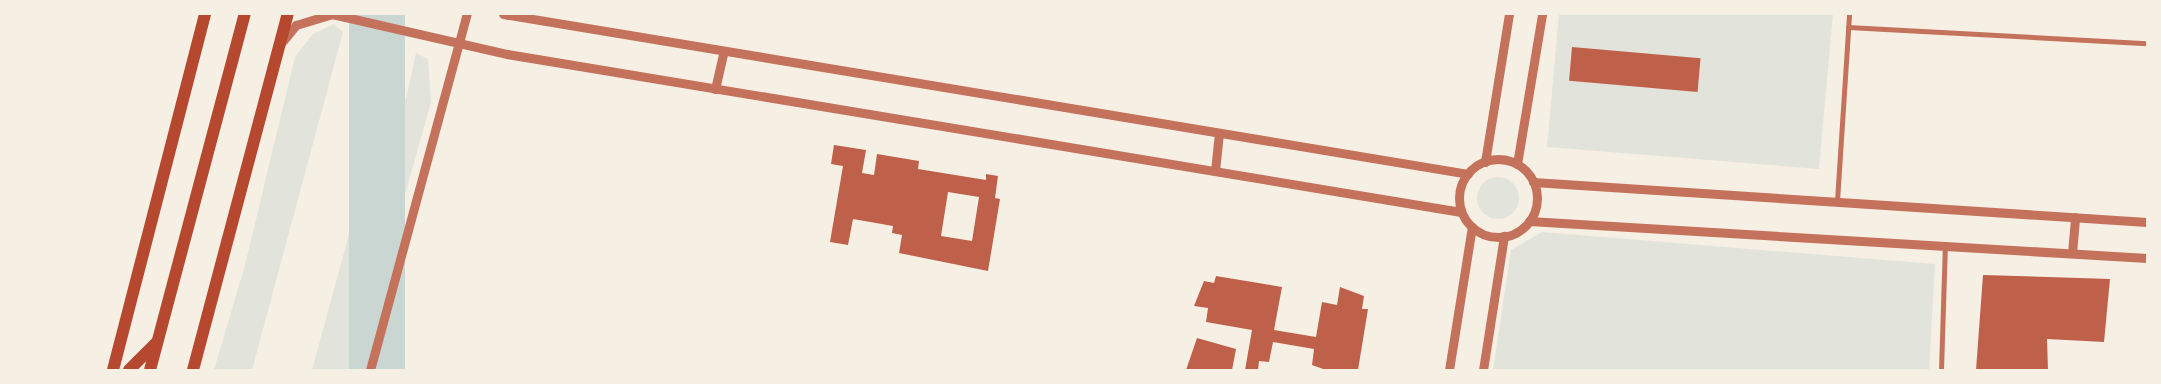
<!DOCTYPE html>
<style>
body{margin:0}
#map{position:relative;width:2161px;height:384px;overflow:hidden;background:#f6efe4;font-family:Ubuntu,sans-serif}
div>[style]{position:absolute}
.green>*{inset:0;background:#e2e4dc}
.round{border-radius:50%}
.water>*{inset:0;background:#c9d6d2;transform-origin:0 0}
.building>*{inset:0;background:#bf614a;transform-origin:0 0}
.minor>*{height:5px;margin:-2.5px;padding:0 2.5px;transform-origin:2.5px;border-radius:2.5px;background:#c5725c}
.tertiary>*{height:9px;margin:-4.5px;padding:0 4.5px;transform-origin:4.5px;border-radius:4.5px;background:#c5725c}
.tertiary>.ring{margin:-4.5px;padding:0;box-sizing:content-box;background:none;border:9px solid #c5725c;border-radius:50%}
.primary>*{height:12px;margin:-6px;padding:0 6px;transform-origin:6px;border-radius:6px;background:#b5482f}
span{translate:-50% -50%;white-space:nowrap;text-align:center;line-height:1.15;-webkit-text-stroke:5px #f6efe4;paint-order:stroke}
.frame{position:absolute;inset:0;border:15px solid #f6efe4;pointer-events:none}
</style>
<div id="map">
<div class="green">
<i style="clip-path:polygon(1559px 14px,1833px 14px,1819px 169px,1547px 147px)"></i>
<i style="clip-path:polygon(334px 24px,343px 32px,252px 370px,214px 370px,245px 265px,295px 57px,313px 34px)"></i>
<i style="clip-path:polygon(416px 53px,428px 59px,431px 102px,356px 370px,312px 370px,384px 106px,406px 99px)"></i>
<i class="round" style="left:1477px;top:177px;width:42px;height:42px"></i>
<i style="clip-path:polygon(1542px 232px,1935px 264px,1929px 370px,1493px 370px,1511px 250px)"></i>
</div>
<div class="water">
<i style="left:349px;top:14px;width:56px;height:368px"></i>
</div>
<div class="building">
<i style="left:1572px;top:47px;width:129px;height:34px;rotate:5deg"></i>
<i style="clip-path:polygon(evenodd,834px 145px,866px 150px,862px 173px,874px 175px,877px 154px,919px 161px,918px 169px,986px 180px,986px 174px,998px 176px,995px 198px,1000px 199px,988px 271px,899px 253px,902px 235px,892px 233px,893px 226px,853px 219px,848px 245px,830px 242px,843px 166px,831px 164px,834px 145px,948px 192px,979px 197px,972px 241px,941px 236px,948px 192px)"></i>
<i style="clip-path:polygon(1983px 275px,2110px 279px,2104px 342px,2047px 339px,2048px 370px,1976px 370px)"></i>
<i style="clip-path:polygon(1216px 276px,1282px 287px,1274px 330px,1316px 337px,1322px 302px,1337px 305px,1340px 287px,1364px 296px,1362px 309px,1368px 309px,1358px 370px,1326px 370px,1312px 365px,1314px 349px,1273px 342px,1269px 362px,1259px 361px,1258px 370px,1245px 370px,1252px 330px,1206px 322px,1208px 308px,1194px 306px,1204px 281px,1214px 283px)"></i>
<i style="clip-path:polygon(1197px 338px,1236px 349px,1232px 370px,1186px 370px)"></i>
</div>
<div class="minor">
<i style="left:1848px;top:27px;width:299px;rotate:3.1deg"></i>
<i style="left:1837px;top:201px;width:187px;rotate:-86.3deg"></i>
<i style="left:1941px;top:370px;width:124px;rotate:-88.2deg"></i>
</div>
<div class="tertiary">
<i style="left:503px;top:14px;width:978px;rotate:9.41deg"></i>
<i style="left:283px;top:41px;width:21px;rotate:-51deg"></i>
<i style="left:296px;top:25px;width:38px;rotate:-17deg"></i>
<i style="left:332px;top:14px;width:180px;rotate:12.9deg"></i>
<i style="left:507px;top:54px;width:967px;rotate:9.4deg"></i>
<i style="left:715px;top:89px;width:39px;rotate:-77deg"></i>
<i class="ring" style="left:1459px;top:159px;width:69px;height:69px"></i>
<i style="left:1485px;top:162px;width:150px;rotate:-80.8deg"></i>
<i style="left:1517px;top:164px;width:152px;rotate:-80.5deg"></i>
<i style="left:1215px;top:171px;width:38px;rotate:-84deg"></i>
<i style="left:1533px;top:182px;width:615px;rotate:3.73deg"></i>
<i style="left:1529px;top:221px;width:619px;rotate:3.43deg"></i>
<i style="left:2072px;top:253px;width:36px;rotate:-85deg"></i>
<i style="left:370px;top:370px;width:369px;rotate:-74.8deg"></i>
<i style="left:1449px;top:370px;width:145px;rotate:-80.9deg"></i>
<i style="left:1483px;top:370px;width:136px;rotate:-81.1deg"></i>
</div>
<div class="primary">
<i style="left:113px;top:370px;width:368px;rotate:-75.5deg"></i>
<i style="left:129px;top:370px;width:38px;rotate:-45deg"></i>
<i style="left:150px;top:370px;width:368px;rotate:-75.1deg"></i>
<i style="left:193px;top:370px;width:368px;rotate:-75.1deg"></i>
</div>
<div class="frame"></div>
</div>
